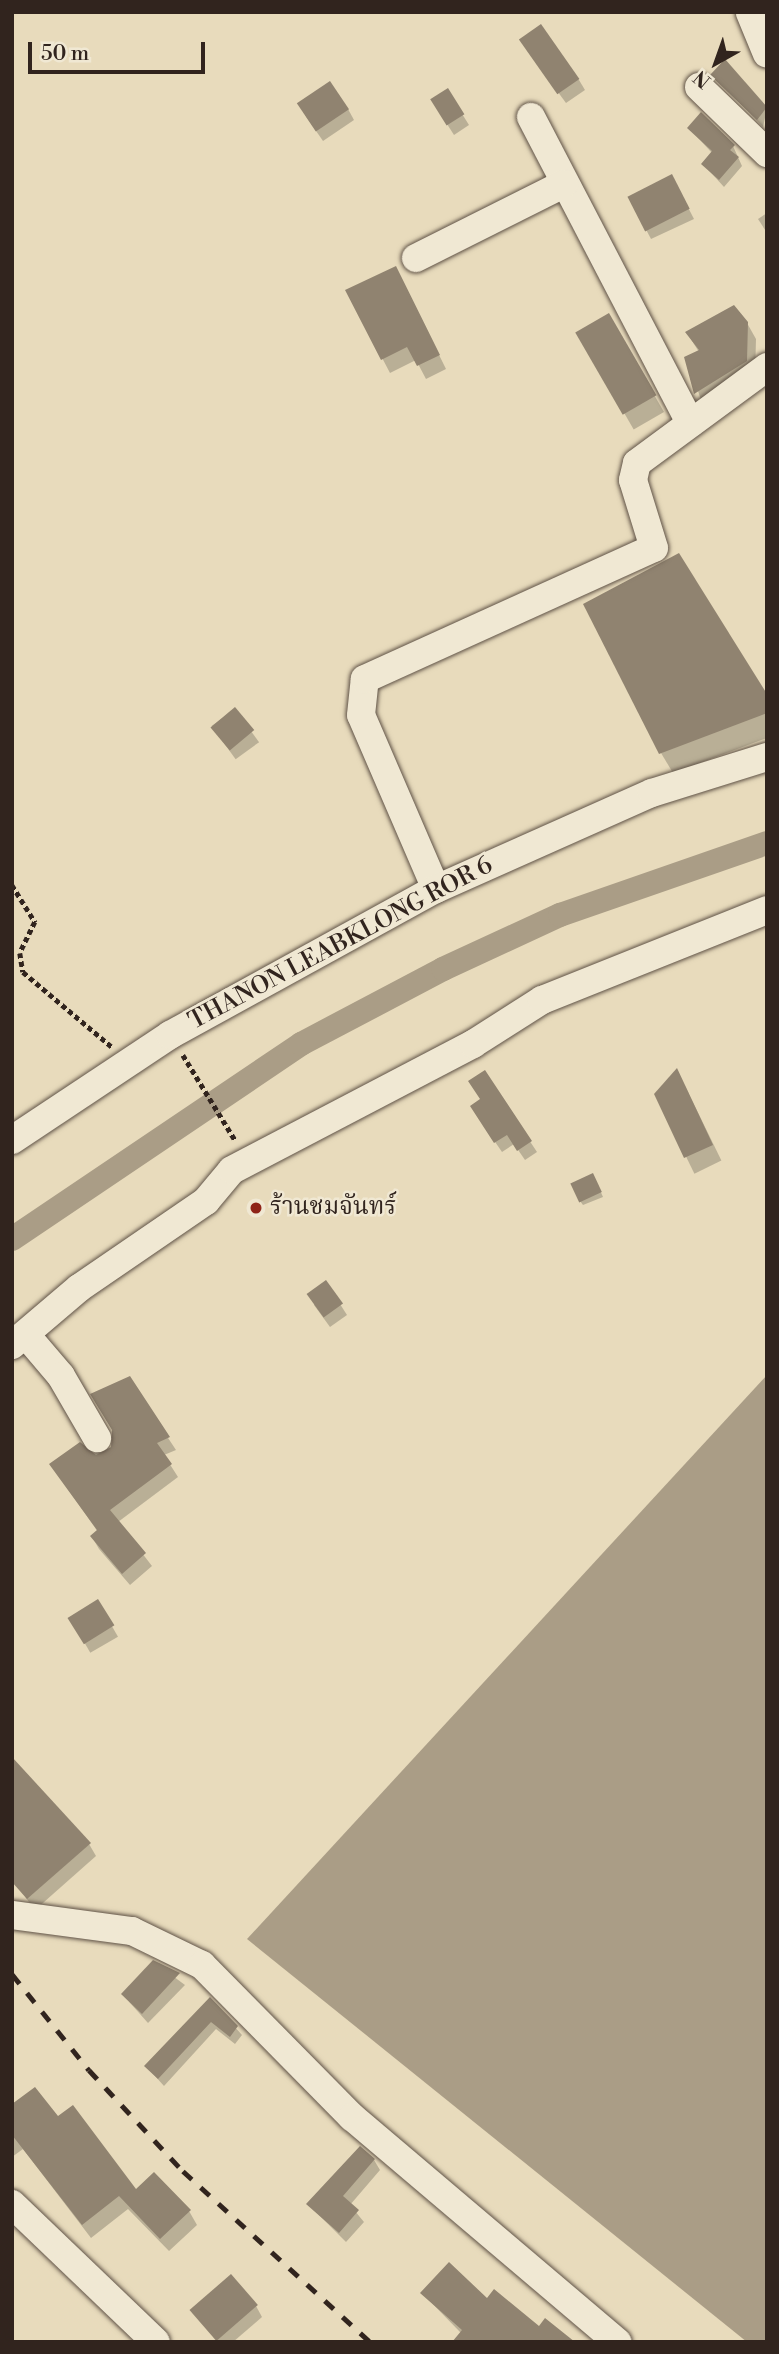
<!DOCTYPE html>
<meta charset="utf-8">
<style>
body{margin:0}
#map{position:relative;width:779px;height:2354px;overflow:hidden;background:#e8dbbc;font-family:"Libre Bodoni","Noto Serif Thai",serif}
div>[style]{position:absolute}
.water>*{inset:0;background:#aa9d86}
.shadow>*{inset:0;background:#0003;transform-origin:0 0}
.canal>*{height:24px;margin:-12px;padding:0 12px;transform-origin:12px;border-radius:12px;background:#aa9d86}
.building>*{inset:0;background:#908370;transform-origin:0 0}
.path>*{height:4.5px;margin-top:-2.25px;transform-origin:0;background:repeating-linear-gradient(90deg,#31241e 0 5px,transparent 0 8.5px)}
.roads{filter:drop-shadow(0 0 2px #5f5246) drop-shadow(0 0 2px #5f5246)}
.minor>*{height:28px;margin:-14px;padding:0 14px;transform-origin:14px;border-radius:14px;background:#f0e8d3}
.rail>*{height:5px;margin-top:-2.5px;transform-origin:0;background:repeating-linear-gradient(90deg,#31241e 0 12px,transparent 0 24px)}
.dots>*{width:19px;height:19px;translate:-50% -50%;box-sizing:border-box;border:4px solid #f0e8d3;border-radius:50%}
span{translate:-50% -50%;white-space:nowrap;text-align:center;line-height:1.15;-webkit-text-stroke:5px #f0e8d3;paint-order:stroke}
.street-label{font-size:24px;color:#31241e}
.poi-label{font-size:24px;color:#31241e}
.left{translate:0 -50%;text-align:left}
.frame{position:absolute;inset:0;border:14px solid #31241e;pointer-events:none}
.north{position:absolute;left:681px;top:28px;width:70px;height:70px;-webkit-text-stroke:5px #f0e8d3;paint-order:stroke;rotate:220deg;font-size:19px;font-weight:700;line-height:28px;text-align:center;color:#31241e}
.north::after{content:'';display:block;margin:auto;width:24px;height:32px;background:#31241e;clip-path:polygon(50% 0,100% 100%,50% 72%,0 100%)}
.scale{position:absolute;left:28px;top:42px;width:177px;height:32px;box-sizing:border-box;border:4px solid #31241e;border-top:0;padding-left:9px;font-size:21px;line-height:24px;white-space:nowrap;color:#31241e;-webkit-text-stroke:5px #f0e8d3;paint-order:stroke}
</style>
<div id="map">
<div class="water">
<i style="clip-path:polygon(767px 1375px,767px 2342px,747px 2342px,247px 1939px)"></i>
</div>
<div class="shadow">
<i style="clip-path:polygon(527px 50px,579px 80px,585px 90px,566px 103px)"></i>
<i style="clip-path:polygon(725px 62px,767px 109px,763px 127px,713px 75px)"></i>
<i style="clip-path:polygon(447px 90px,469px 125px,454px 135px,438px 110px)"></i>
<i style="clip-path:polygon(348px 109px,354px 120px,323px 141px,305px 115px)"></i>
<i style="clip-path:polygon(689px 128px,733px 146px,742px 166px,724px 187px,703px 164px,712px 153px)"></i>
<i style="clip-path:polygon(677px 186px,694px 219px,651px 239px,629px 197px)"></i>
<i style="clip-path:polygon(767px 213px,767px 233px,758px 219px)"></i>
<i style="clip-path:polygon(403px 282px,446px 369px,426px 379px,416px 360px,390px 373px,347px 291px)"></i>
<i style="left:608px;top:315px;width:112px;height:35px;rotate:60deg"></i>
<i style="clip-path:polygon(747px 323px,756px 339px,755px 377px,704px 409px,687px 358px,699px 352px,687px 333px)"></i>
<i style="clip-path:polygon(767px 697px,767px 738px,673px 773px,661px 753px)"></i>
<i style="left:235px;top:709px;width:41px;height:29px;rotate:54deg"></i>
<i style="clip-path:polygon(484px 1072px,537px 1152px,525px 1160px,514px 1144px,502px 1152px,478px 1117px)"></i>
<i style="left:685px;top:1086px;width:83px;height:30px;rotate:64deg"></i>
<i style="clip-path:polygon(595px 1179px,603px 1197px,583px 1205px,580px 1201px)"></i>
<i style="clip-path:polygon(326px 1282px,347px 1315px,330px 1327px,314px 1305px)"></i>
<i style="clip-path:polygon(129px 1379px,176px 1450px,164px 1455px,178px 1477px,118px 1522px,152px 1566px,130px 1585px,99px 1549px,92px 1537px,98px 1532px,51px 1465px,113px 1448px)"></i>
<i style="left:98px;top:1602px;width:40px;height:32px;rotate:60deg"></i>
<i style="clip-path:polygon(89px 1844px,96px 1856px,35px 1910px,14px 1882px)"></i>
<i style="clip-path:polygon(154px 1962px,185px 1985px,148px 2023px,123px 1995px)"></i>
<i style="clip-path:polygon(210px 1999px,242px 2035px,235px 2044px,216px 2029px,164px 2086px,146px 2066px)"></i>
<i style="clip-path:polygon(12px 2106px,57px 2119px,136px 2192px,189px 2211px,197px 2225px,169px 2251px,128px 2209px,91px 2238px,23px 2149px,12px 2157px)"></i>
<i style="clip-path:polygon(374px 2160px,380px 2170px,350px 2205px,364px 2222px,346px 2242px,308px 2204px)"></i>
<i style="clip-path:polygon(422px 2293px,488px 2300px,540px 2328px,461px 2333px)"></i>
<i style="clip-path:polygon(256px 2306px,262px 2317px,233px 2342px,218px 2342px,193px 2310px)"></i>
</div>
<div class="canal">
<i style="left:12px;top:1239px;width:349px;rotate:-34deg"></i>
<i style="left:301px;top:1044px;width:161px;rotate:-27.8deg"></i>
<i style="left:443px;top:969px;width:129px;rotate:-24.8deg"></i>
<i style="left:560px;top:915px;width:219px;rotate:-19.2deg"></i>
</div>
<div class="building">
<i style="left:541px;top:24px;width:67px;height:27px;rotate:55deg"></i>
<i style="clip-path:polygon(725px 59px,767px 107px,757px 120px,710px 75px)"></i>
<i style="left:330px;top:81px;width:34px;height:40px;rotate:56deg"></i>
<i style="left:448px;top:88px;width:31px;height:21px;rotate:58deg"></i>
<i style="clip-path:polygon(701px 112px,735px 145px,730px 150px,739px 157px,719px 180px,701px 164px,712px 151px,687px 128px)"></i>
<i style="left:672px;top:174px;width:39px;height:50px;rotate:63deg"></i>
<i style="clip-path:polygon(396px 266px,440px 355px,417px 366px,407px 347px,381px 360px,345px 290px)"></i>
<i style="clip-path:polygon(734px 305px,748px 322px,747px 361px,694px 394px,684px 357px,699px 350px,685px 332px)"></i>
<i style="left:609px;top:313px;width:95px;height:39px;rotate:60deg"></i>
<i style="clip-path:polygon(679px 553px,767px 694px,767px 713px,659px 754px,583px 604px)"></i>
<i style="left:235px;top:707px;width:30px;height:32px;rotate:50deg"></i>
<i style="clip-path:polygon(677px 1068px,713px 1145px,684px 1158px,654px 1094px)"></i>
<i style="clip-path:polygon(485px 1070px,532px 1141px,517px 1151px,507px 1135px,494px 1143px,470px 1106px,480px 1099px,468px 1081px)"></i>
<i style="left:593px;top:1173px;width:21px;height:25px;rotate:65deg"></i>
<i style="left:326px;top:1280px;width:29px;height:24px;rotate:54deg"></i>
<i style="clip-path:polygon(130px 1376px,170px 1437px,157px 1443px,172px 1464px,110px 1510px,146px 1553px,122px 1574px,90px 1536px,97px 1530px,49px 1464px,80px 1442px,96px 1455px,111px 1447px,112px 1430px,90px 1394px)"></i>
<i style="left:98px;top:1599px;width:31px;height:36px;rotate:58deg"></i>
<i style="clip-path:polygon(12px 1757px,91px 1843px,27px 1899px,12px 1882px)"></i>
<i style="clip-path:polygon(153px 1960px,180px 1973px,142px 2014px,121px 1994px)"></i>
<i style="clip-path:polygon(210px 1997px,238px 2026px,230px 2037px,211px 2022px,158px 2079px,144px 2066px)"></i>
<i style="clip-path:polygon(35px 2087px,58px 2116px,73px 2105px,136px 2189px,154px 2172px,191px 2210px,160px 2239px,119px 2196px,82px 2225px,12px 2135px,12px 2104px)"></i>
<i style="clip-path:polygon(360px 2146px,375px 2159px,343px 2196px,359px 2210px,339px 2233px,306px 2204px)"></i>
<i style="clip-path:polygon(449px 2262px,487px 2298px,494px 2289px,539px 2326px,545px 2318px,575px 2342px,452px 2342px,462px 2330px,420px 2293px)"></i>
<i style="left:231px;top:2274px;width:41px;height:55px;rotate:49deg"></i>
</div>
<div class="path">
<i style="left:12px;top:885px;width:44px;rotate:58.1deg"></i>
<i style="left:35px;top:922px;width:34px;rotate:116deg"></i>
<i style="left:20px;top:953px;width:19px;rotate:81deg"></i>
<i style="left:23px;top:972px;width:116px;rotate:40.1deg"></i>
<i style="left:183px;top:1055px;width:100px;rotate:58.5deg"></i>
</div>
<div class="roads">
<div class="minor">
<i style="left:750px;top:13px;width:44px;rotate:67.5deg"></i>
<i style="left:699px;top:87px;width:95px;rotate:44.1deg"></i>
<i style="left:531px;top:117px;width:345px;rotate:62.5deg"></i>
<i style="left:416px;top:258px;width:165px;rotate:-26.6deg"></i>
<i style="left:436px;top:889px;width:189px;rotate:-113.3deg"></i>
<i style="left:361px;top:715px;width:36px;rotate:-84deg"></i>
<i style="left:365px;top:679px;width:317px;rotate:-24.4deg"></i>
<i style="left:654px;top:548px;width:71px;rotate:-107.2deg"></i>
<i style="left:633px;top:480px;width:17px;rotate:-77deg"></i>
<i style="left:637px;top:463px;width:162px;rotate:-36.4deg"></i>
<i style="left:12px;top:1140px;width:190px;rotate:-33.6deg"></i>
<i style="left:170px;top:1035px;width:303px;rotate:-28.8deg"></i>
<i style="left:436px;top:889px;width:236px;rotate:-24deg"></i>
<i style="left:652px;top:793px;width:121px;rotate:-17.4deg"></i>
<i style="left:27px;top:1336px;width:52px;rotate:49.6deg"></i>
<i style="left:61px;top:1376px;width:72px;rotate:59.9deg"></i>
<i style="left:12px;top:1345px;width:88px;rotate:-40.4deg"></i>
<i style="left:79px;top:1288px;width:154px;rotate:-34.4deg"></i>
<i style="left:206px;top:1201px;width:40px;rotate:-50deg"></i>
<i style="left:232px;top:1170px;width:272px;rotate:-27.6deg"></i>
<i style="left:473px;top:1044px;width:82px;rotate:-32.5deg"></i>
<i style="left:542px;top:1000px;width:242px;rotate:-21.8deg"></i>
<i style="left:12px;top:1915px;width:121px;rotate:7.6deg"></i>
<i style="left:132px;top:1931px;width:78px;rotate:25.9deg"></i>
<i style="left:202px;top:1965px;width:214px;rotate:45.4deg"></i>
<i style="left:352px;top:2117px;width:348px;rotate:40.3deg"></i>
<i style="left:12px;top:2204px;width:199px;rotate:43.8deg"></i>
</div>
</div>
<div class="rail">
<i style="left:12px;top:1974px;width:123px;rotate:51.3deg"></i>
<i style="left:89px;top:2070px;width:138px;rotate:47.1deg"></i>
<i style="left:183px;top:2171px;width:253px;rotate:42.4deg"></i>
</div>
<div class="dots">
<i style="left:256px;top:1208px;background:#8f2418"></i>
</div>
<div class="street-label">
<span style="left:341px;top:944px;rotate:-28deg">THANON LEABKLONG ROR 6</span>
</div>
<div class="poi-label">
<span class="left" style="left:270px;top:1208px">ร้านชมจันทร์</span>
</div>
<div class="frame"></div>
<div class="north">N</div>
<div class="scale">50 m</div>
</div>
